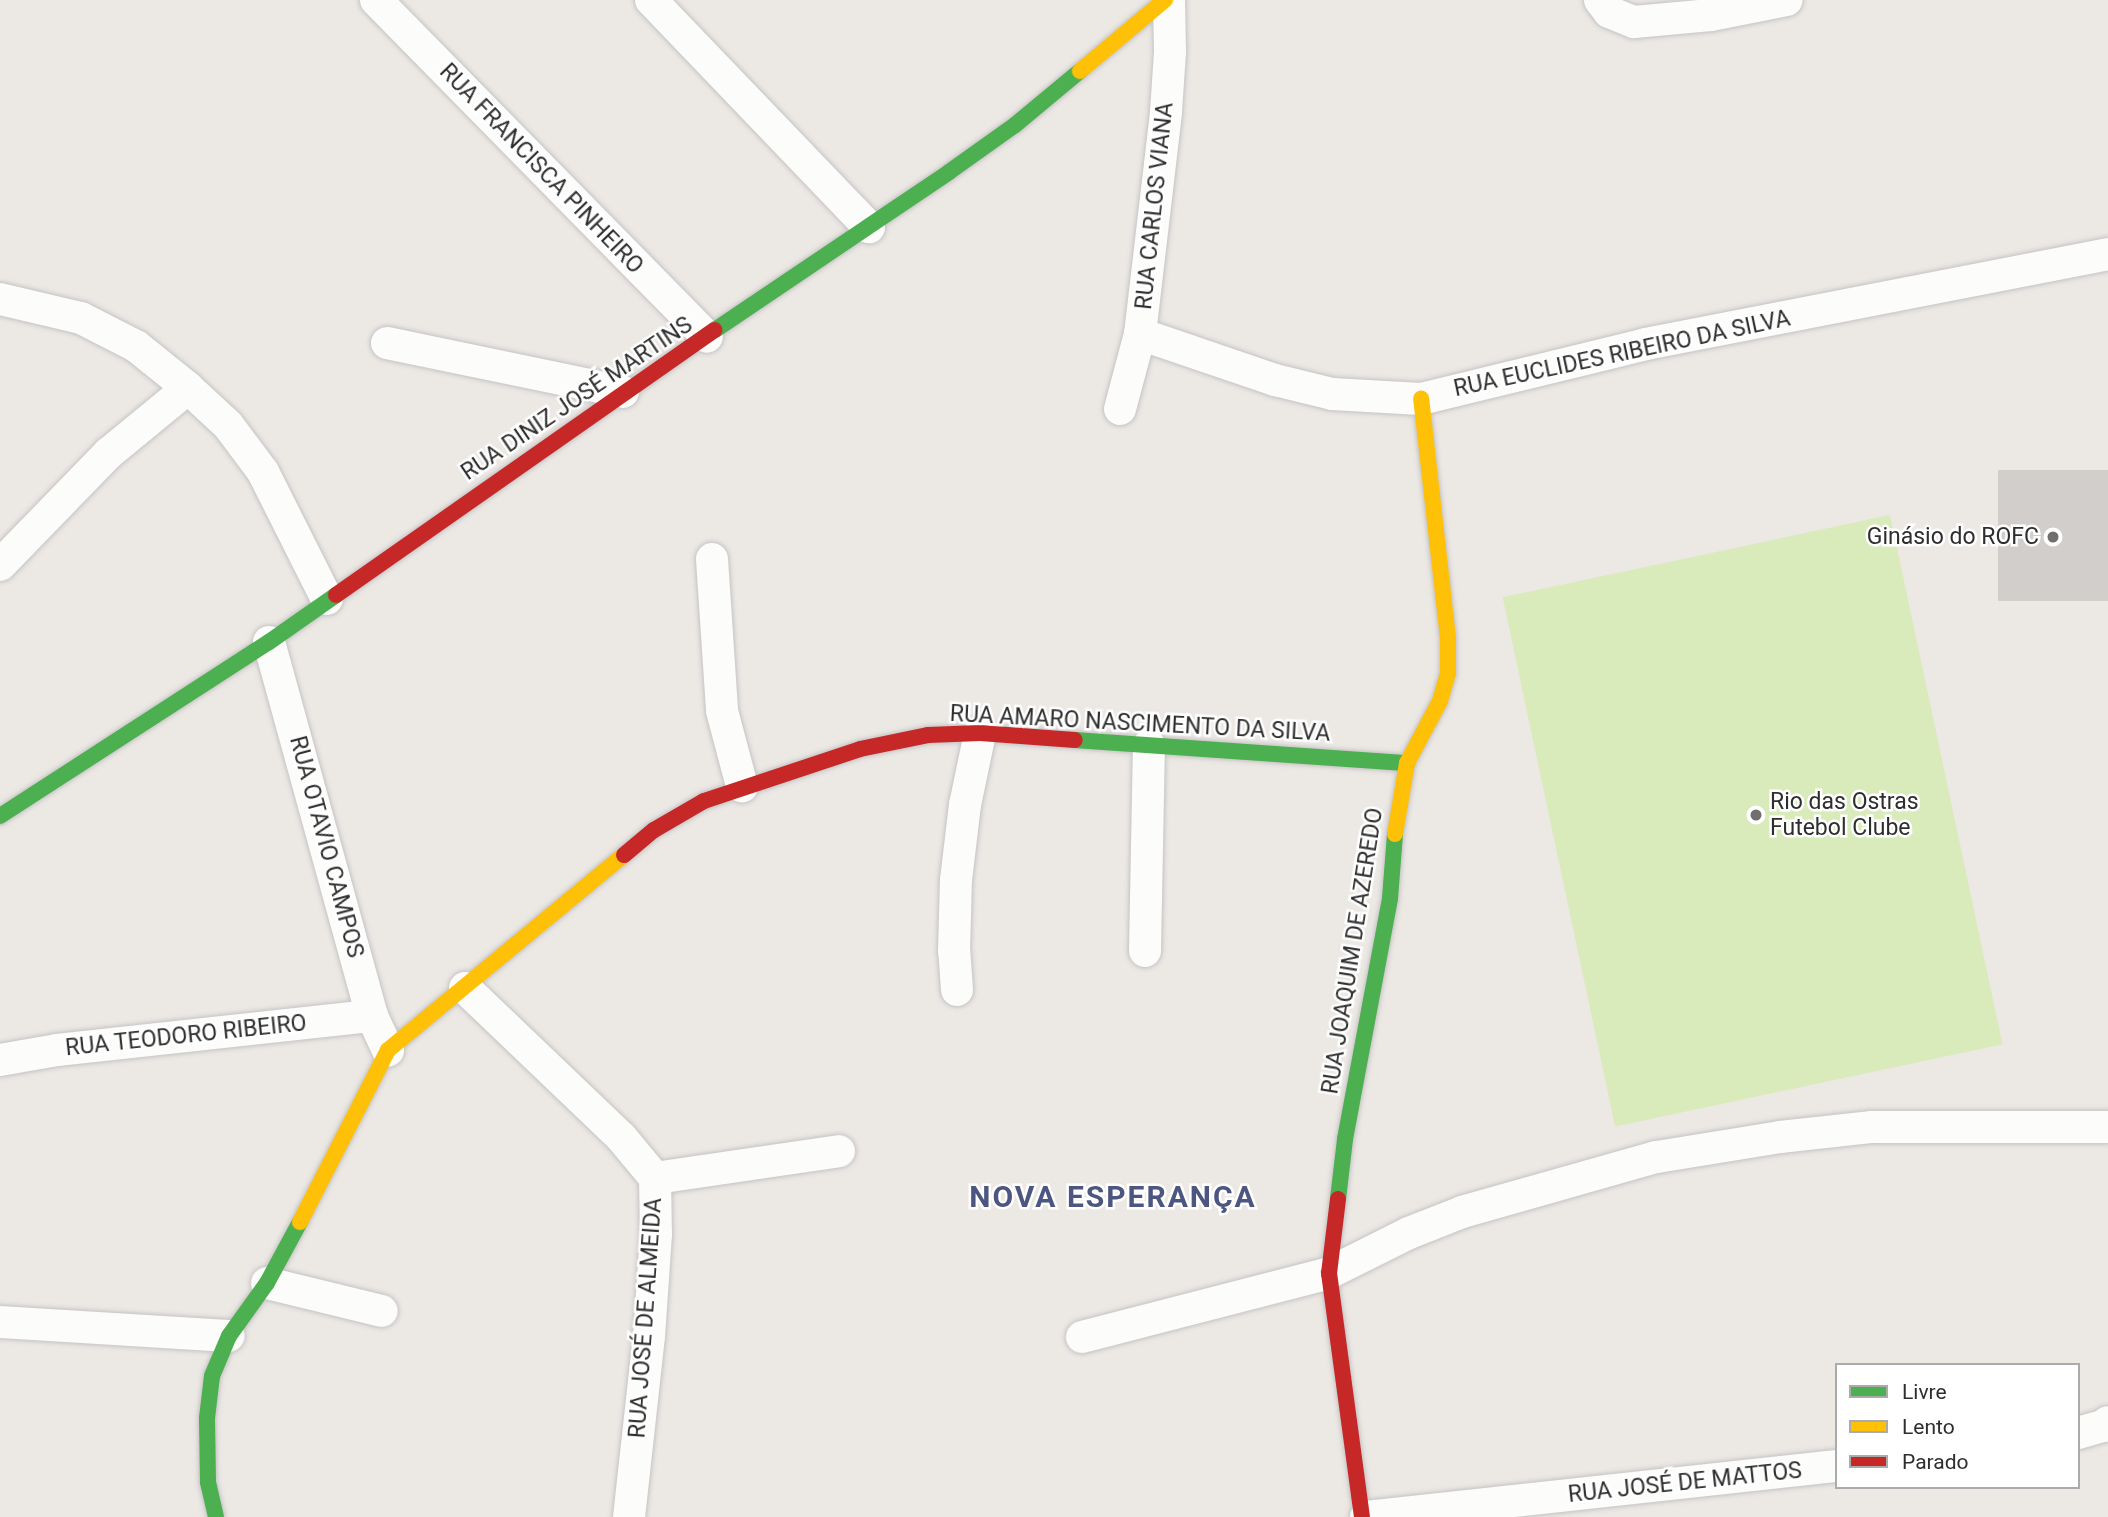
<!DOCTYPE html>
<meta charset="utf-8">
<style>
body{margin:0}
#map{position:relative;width:2108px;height:1517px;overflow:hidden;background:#ece8e4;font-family:Roboto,sans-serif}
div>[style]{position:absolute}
.pitch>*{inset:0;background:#d9eabb;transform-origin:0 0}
.building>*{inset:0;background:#d1cecb;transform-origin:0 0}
.roads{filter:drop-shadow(0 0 2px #c5c4c5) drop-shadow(0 0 2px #c5c4c5)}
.street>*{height:32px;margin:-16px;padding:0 16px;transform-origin:16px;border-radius:16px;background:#fcfcfb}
.fast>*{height:16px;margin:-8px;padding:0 8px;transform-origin:8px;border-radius:8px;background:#4caf50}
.slow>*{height:16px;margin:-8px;padding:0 8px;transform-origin:8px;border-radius:8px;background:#ffc107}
.jam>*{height:16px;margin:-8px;padding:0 8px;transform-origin:8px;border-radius:8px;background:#c62828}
.dots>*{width:19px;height:19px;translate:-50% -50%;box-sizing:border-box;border:4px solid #fff;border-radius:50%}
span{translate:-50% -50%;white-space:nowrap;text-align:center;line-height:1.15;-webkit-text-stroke:5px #fff;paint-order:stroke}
.street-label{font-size:23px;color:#2e2e2e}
.poi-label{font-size:23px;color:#2e2e2e}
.right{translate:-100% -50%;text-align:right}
.left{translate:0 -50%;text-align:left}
.district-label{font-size:30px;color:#4d5680;font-weight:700;letter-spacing:2px}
.legend{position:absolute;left:1835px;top:1363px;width:245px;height:126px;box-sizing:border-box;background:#fff;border:2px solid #ababab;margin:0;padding:9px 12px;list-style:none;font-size:21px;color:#2e2e2e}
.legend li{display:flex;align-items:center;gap:14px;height:35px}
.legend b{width:35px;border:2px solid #ababab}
</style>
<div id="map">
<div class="pitch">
<i style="left:1890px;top:515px;width:541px;height:396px;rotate:78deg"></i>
</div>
<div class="building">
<i style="left:2108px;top:470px;width:131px;height:110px;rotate:90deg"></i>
</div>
<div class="roads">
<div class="street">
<i style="left:376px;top:0;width:472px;rotate:45.5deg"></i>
<i style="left:651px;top:0;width:315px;rotate:46.2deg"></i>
<i style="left:1600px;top:0;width:15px;rotate:53deg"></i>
<i style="left:1609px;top:12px;width:27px;rotate:22deg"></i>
<i style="left:1634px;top:22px;width:77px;rotate:-5.2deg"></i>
<i style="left:1711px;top:15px;width:77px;rotate:-11.2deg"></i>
<i style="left:0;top:299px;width:83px;rotate:13.2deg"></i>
<i style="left:81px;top:318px;width:62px;rotate:27deg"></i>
<i style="left:136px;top:346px;width:67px;rotate:38.9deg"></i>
<i style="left:188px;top:388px;width:54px;rotate:42.8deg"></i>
<i style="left:228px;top:425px;width:59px;rotate:53.3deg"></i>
<i style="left:263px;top:472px;width:142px;rotate:63.3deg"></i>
<i style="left:1140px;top:334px;width:143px;rotate:18.8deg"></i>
<i style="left:1275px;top:380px;width:59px;rotate:13.8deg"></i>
<i style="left:1332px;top:394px;width:89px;rotate:3.2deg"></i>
<i style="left:1421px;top:399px;width:232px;rotate:-13.7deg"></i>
<i style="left:1646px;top:344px;width:471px;rotate:-11deg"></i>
<i style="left:387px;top:343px;width:241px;rotate:11.7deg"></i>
<i style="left:1120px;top:409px;width:78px;rotate:-75.1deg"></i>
<i style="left:1140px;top:334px;width:224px;rotate:-83.3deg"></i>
<i style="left:1166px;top:112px;width:61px;rotate:-86.2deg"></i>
<i style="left:1170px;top:51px;width:51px;rotate:-91.1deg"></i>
<i style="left:712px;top:559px;width:152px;rotate:86.2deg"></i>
<i style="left:722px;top:711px;width:78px;rotate:75.1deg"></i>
<i style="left:0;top:565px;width:156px;rotate:-45.8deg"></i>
<i style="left:109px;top:453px;width:102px;rotate:-39.4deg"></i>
<i style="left:269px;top:642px;width:388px;rotate:74.6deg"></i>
<i style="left:372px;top:1016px;width:38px;rotate:65deg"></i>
<i style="left:1145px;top:951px;width:206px;rotate:-88.9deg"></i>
<i style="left:465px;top:988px;width:216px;rotate:43.7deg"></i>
<i style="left:621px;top:1137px;width:53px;rotate:50.3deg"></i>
<i style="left:655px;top:1178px;width:56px;rotate:89deg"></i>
<i style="left:656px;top:1234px;width:102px;rotate:93.9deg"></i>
<i style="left:649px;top:1336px;width:182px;rotate:96.3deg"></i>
<i style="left:957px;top:990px;width:39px;rotate:-94deg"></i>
<i style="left:954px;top:951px;width:71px;rotate:-88.4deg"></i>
<i style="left:956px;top:880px;width:76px;rotate:-83.2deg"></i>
<i style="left:965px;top:805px;width:74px;rotate:-78.2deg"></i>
<i style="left:0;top:1060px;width:58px;rotate:-10deg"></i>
<i style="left:57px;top:1050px;width:317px;rotate:-6.2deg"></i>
<i style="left:655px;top:1178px;width:186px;rotate:-8.3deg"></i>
<i style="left:267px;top:1283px;width:118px;rotate:13.7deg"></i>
<i style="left:0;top:1322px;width:229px;rotate:3.5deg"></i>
<i style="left:1082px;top:1337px;width:255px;rotate:-14.5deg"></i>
<i style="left:1329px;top:1273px;width:89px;rotate:-26.6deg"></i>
<i style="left:1409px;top:1233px;width:57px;rotate:-21.6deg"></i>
<i style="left:1462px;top:1212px;width:203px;rotate:-15.8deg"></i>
<i style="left:1657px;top:1157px;width:125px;rotate:-9.2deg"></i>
<i style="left:1780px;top:1137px;width:93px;rotate:-6.2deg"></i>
<i style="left:1872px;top:1127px;width:236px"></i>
<i style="left:2078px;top:1433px;width:26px;rotate:-16deg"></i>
<i style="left:2103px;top:1426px;width:6px;rotate:-39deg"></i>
<i style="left:1366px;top:1517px;width:474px;rotate:-6.2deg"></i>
</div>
<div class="fast">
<i style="left:715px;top:330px;width:282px;rotate:-34deg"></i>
<i style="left:949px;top:172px;width:81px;rotate:-35.5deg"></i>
<i style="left:1015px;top:125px;width:85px;rotate:-39.7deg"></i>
<i style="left:1075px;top:740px;width:333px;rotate:4deg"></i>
<i style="left:0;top:816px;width:320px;rotate:-32.9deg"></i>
<i style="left:269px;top:642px;width:82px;rotate:-35deg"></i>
<i style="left:1338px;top:1199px;width:60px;rotate:-83.3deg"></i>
<i style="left:1345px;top:1139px;width:245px;rotate:-79.4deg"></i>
<i style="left:1390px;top:898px;width:64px;rotate:-85.5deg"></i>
<i style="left:216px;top:1517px;width:36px;rotate:-103deg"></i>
<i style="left:208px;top:1482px;width:64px;rotate:-90.9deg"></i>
<i style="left:207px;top:1418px;width:42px;rotate:-83.2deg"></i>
<i style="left:212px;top:1376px;width:43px;rotate:-67deg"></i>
<i style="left:229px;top:1336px;width:65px;rotate:-54.4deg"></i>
<i style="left:267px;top:1283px;width:69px;rotate:-61.6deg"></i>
</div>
<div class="slow">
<i style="left:1080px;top:71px;width:111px;rotate:-39.9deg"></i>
<i style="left:1395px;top:834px;width:72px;rotate:-80.4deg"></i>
<i style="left:1407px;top:763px;width:70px;rotate:-62deg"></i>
<i style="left:1440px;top:701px;width:29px;rotate:-74deg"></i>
<i style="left:1448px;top:673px;width:35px;rotate:-90deg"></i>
<i style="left:1448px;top:638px;width:241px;rotate:-96.4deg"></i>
<i style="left:300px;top:1222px;width:193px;rotate:-62.9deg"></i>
<i style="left:388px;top:1050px;width:306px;rotate:-39.6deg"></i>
</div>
<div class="jam">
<i style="left:336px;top:595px;width:462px;rotate:-35deg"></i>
<i style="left:624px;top:855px;width:39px;rotate:-40deg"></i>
<i style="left:654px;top:830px;width:58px;rotate:-30.1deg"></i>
<i style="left:704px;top:801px;width:164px;rotate:-18.4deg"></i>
<i style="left:860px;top:749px;width:69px;rotate:-11.6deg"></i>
<i style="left:928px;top:735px;width:52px;rotate:-2.2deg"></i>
<i style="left:980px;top:733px;width:95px;rotate:4.2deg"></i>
<i style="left:1338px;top:1199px;width:75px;rotate:96.9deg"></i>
<i style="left:1329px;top:1273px;width:246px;rotate:82.3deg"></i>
</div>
</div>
<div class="dots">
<i style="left:2053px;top:537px;background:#706f6e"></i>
<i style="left:1756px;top:815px;background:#706f6e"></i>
</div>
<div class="street-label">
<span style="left:541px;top:169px;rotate:46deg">RUA FRANCISCA PINHEIRO</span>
<span style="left:1155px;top:206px;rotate:-84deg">RUA CARLOS VIANA</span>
<span style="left:1622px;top:354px;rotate:-12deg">RUA EUCLIDES RIBEIRO DA SILVA</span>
<span style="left:577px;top:399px;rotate:-34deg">RUA DINIZ JOSÉ MARTINS</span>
<span style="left:1140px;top:724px;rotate:3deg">RUA AMARO NASCIMENTO DA SILVA</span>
<span style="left:326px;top:847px;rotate:75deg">RUA OTAVIO CAMPOS</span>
<span style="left:1353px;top:951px;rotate:-81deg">RUA JOAQUIM DE AZEREDO</span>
<span style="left:186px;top:1036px;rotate:-6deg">RUA TEODORO RIBEIRO</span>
<span style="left:646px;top:1318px;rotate:-86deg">RUA JOSÉ DE ALMEIDA</span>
<span style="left:1685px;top:1483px;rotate:-6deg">RUA JOSÉ DE MATTOS</span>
</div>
<div class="poi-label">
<span class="right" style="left:2039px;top:537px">Ginásio do ROFC</span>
<span class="left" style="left:1770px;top:815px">Rio das Ostras<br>Futebol Clube</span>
</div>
<div class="district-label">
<span style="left:1113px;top:1197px">NOVA ESPERANÇA</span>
</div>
<ul class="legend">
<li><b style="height:9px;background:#4caf50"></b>Livre</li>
<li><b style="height:9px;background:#ffc107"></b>Lento</li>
<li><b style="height:9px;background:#c62828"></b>Parado</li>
</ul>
</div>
